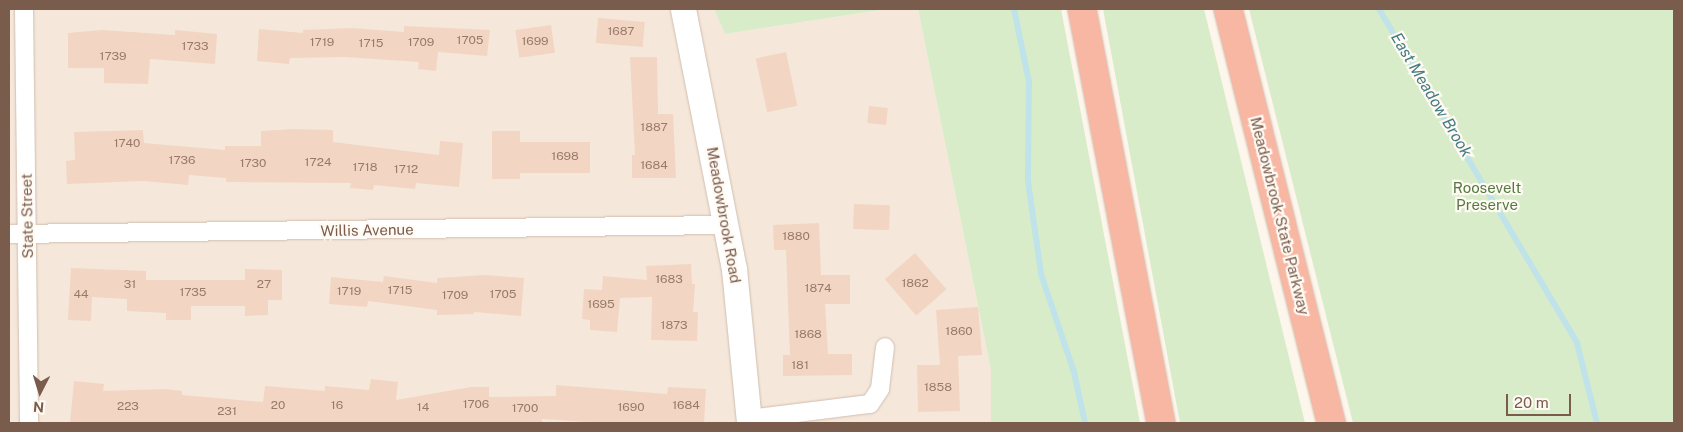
<!DOCTYPE html>
<style>
body{margin:0}
#map{position:relative;width:1683px;height:432px;overflow:hidden;background:#fdf6ec;font-family:"Public Sans",sans-serif}
div>[style]{position:absolute}
.residential>*{inset:0;background:#f5e8da}
.green>*{inset:0;background:#d8ecc9}
.stream>*{height:6px;margin:-3px;padding:0 3px;transform-origin:3px;border-radius:3px;background:#bfe3e8}
.building>*{inset:0;background:#f3d5c3;transform-origin:0 0}
.roads{filter:drop-shadow(0 0 1px #d1beb0) drop-shadow(0 0 1px #d1beb0)}
.street>*{height:18px;margin:-9px;padding:0 9px;transform-origin:9px;border-radius:9px;background:#fff}
.secondary>*{height:25px;margin:-12.5px;padding:0 12.5px;transform-origin:12.5px;border-radius:12.5px;background:#fff}
.highway>*{height:28px;margin:-14px;padding:0 14px;transform-origin:14px;border-radius:14px;background:#f7b7a3}
span{translate:-50% -50%;white-space:nowrap;text-align:center;line-height:1.15;-webkit-text-stroke:4.5px #fffaf3;paint-order:stroke}
.number-label{font-size:12px;color:#987a6a}
.number-label span{-webkit-text-stroke-width:0}
.park-label{font-size:15px;color:#537a41}
.street-label{font-size:15px;color:#7a5c4d}
.water-label{font-size:16px;color:#437c86;font-style:italic}
.frame{position:absolute;inset:0;border:10px solid #7a5c4d;pointer-events:none}
.north{position:absolute;left:15px;top:367px;width:50px;height:50px;-webkit-text-stroke:4px #fffaf3;paint-order:stroke;rotate:185deg;font-size:14px;font-weight:700;line-height:20px;text-align:center;color:#7a5c4d}
.north::after{content:'';display:block;margin:auto;width:18px;height:22px;background:#7a5c4d;clip-path:polygon(50% 0,100% 100%,50% 72%,0 100%)}
.scale{position:absolute;left:1506px;top:394px;width:65px;height:22px;box-sizing:border-box;border:2px solid #7a5c4d;border-top:0;padding-left:6px;font-size:15px;line-height:18px;white-space:nowrap;color:#7a5c4d;-webkit-text-stroke:4px #fffaf3;paint-order:stroke}
</style>
<div id="map">
<div class="residential">
<i style="clip-path:polygon(9px 9px,714px 9px,725px 34px,887px 9px,918px 9px,991px 370px,991px 423px,9px 423px)"></i>
</div>
<div class="green">
<i style="clip-path:polygon(714px 9px,887px 9px,725px 34px)"></i>
<i style="clip-path:polygon(918px 9px,1061px 9px,1140px 423px,991px 423px,991px 370px)"></i>
<i style="clip-path:polygon(1103px 9px,1204px 9px,1305px 423px,1180px 423px)"></i>
<i style="clip-path:polygon(1249px 9px,1674px 9px,1674px 423px,1353px 423px)"></i>
</div>
<div class="stream">
<i style="left:1014px;top:9px;width:75px;rotate:78.4deg"></i>
<i style="left:1029px;top:82px;width:99px;rotate:90.6deg"></i>
<i style="left:1028px;top:181px;width:94px;rotate:82deg"></i>
<i style="left:1041px;top:274px;width:103px;rotate:71.4deg"></i>
<i style="left:1074px;top:372px;width:52px;rotate:77.8deg"></i>
<i style="left:1379px;top:9px;width:388px;rotate:59.3deg"></i>
<i style="left:1577px;top:343px;width:82px;rotate:76deg"></i>
</div>
<div class="building">
<i style="left:598px;top:18px;width:47px;height:25px;rotate:5deg"></i>
<i style="left:551px;top:25px;width:28px;height:36px;rotate:82deg"></i>
<i style="clip-path:polygon(404px 26px,490px 30px,487px 56px,438px 52px,436px 71px,418px 69px,419px 62px,345px 57px,290px 58px,289px 64px,257px 61px,259px 29px,303px 33px,303px 30px,351px 28px,404px 32px)"></i>
<i style="clip-path:polygon(102px 30px,175px 35px,175px 30px,217px 34px,215px 64px,150px 59px,148px 84px,104px 83px,104px 68px,68px 68px,68px 33px)"></i>
<i style="left:786px;top:52px;width:55px;height:31px;rotate:78deg"></i>
<i style="clip-path:polygon(630px 57px,657px 57px,658px 114px,673px 114px,676px 178px,632px 178px,632px 155px,635px 155px)"></i>
<i style="left:869px;top:106px;width:19px;height:17px;rotate:6deg"></i>
<i style="clip-path:polygon(293px 129px,333px 130px,333px 142px,439px 155px,440px 141px,463px 143px,459px 187px,416px 183px,415px 189px,374px 185px,373px 190px,350px 188px,351px 183px,226px 182px,226px 178px,189px 175px,188px 185px,143px 181px,67px 184px,66px 161px,75px 160px,74px 132px,143px 130px,144px 143px,225px 150px,225px 146px,261px 146px,261px 131px)"></i>
<i style="clip-path:polygon(492px 131px,520px 131px,520px 142px,590px 142px,590px 173px,520px 173px,520px 179px,492px 179px)"></i>
<i style="left:854px;top:204px;width:36px;height:25px;rotate:2deg"></i>
<i style="clip-path:polygon(819px 223px,821px 275px,850px 275px,850px 304px,825px 304px,828px 354px,852px 354px,852px 375px,783px 376px,783px 355px,790px 355px,786px 250px,774px 250px,773px 225px)"></i>
<i style="left:915px;top:253px;width:48px;height:40px;rotate:49deg"></i>
<i style="clip-path:polygon(691px 264px,692px 284px,695px 284px,693px 312px,698px 312px,697px 341px,651px 340px,652px 297px,620px 298px,617px 332px,590px 330px,590px 320px,582px 319px,584px 289px,602px 290px,603px 276px,647px 280px,646px 266px)"></i>
<i style="clip-path:polygon(71px 268px,146px 271px,146px 280px,245px 280px,245px 269px,282px 270px,282px 300px,268px 300px,268px 315px,245px 316px,245px 306px,191px 306px,191px 320px,166px 320px,166px 313px,127px 311px,127px 299px,92px 297px,91px 321px,68px 320px)"></i>
<i style="clip-path:polygon(486px 275px,524px 278px,521px 316px,474px 312px,474px 314px,437px 315px,437px 310px,368px 301px,367px 307px,329px 304px,331px 277px,383px 282px,384px 276px,437px 283px,437px 278px)"></i>
<i style="clip-path:polygon(978px 307px,982px 355px,958px 356px,960px 411px,918px 412px,917px 365px,940px 365px,936px 310px)"></i>
<i style="clip-path:polygon(371px 379px,398px 382px,396px 400px,471px 387px,489px 387px,489px 397px,556px 396px,556px 385px,667px 394px,668px 387px,706px 389px,704px 423px,605px 423px,542px 419px,542px 423px,70px 423px,74px 381px,104px 384px,103px 391px,165px 389px,182px 391px,182px 395px,263px 402px,265px 386px,325px 391px,325px 386px,369px 390px)"></i>
</div>
<div class="roads">
<div class="street">
<i style="left:24px;top:9px;width:414px;rotate:89.3deg"></i>
<i style="left:9px;top:234px;width:716px;rotate:-0.72deg"></i>
<i style="left:749px;top:419px;width:122px;rotate:-7.1deg"></i>
<i style="left:870px;top:404px;width:18px;rotate:-56deg"></i>
<i style="left:880px;top:389px;width:42px;rotate:-83.2deg"></i>
</div>
<div class="secondary">
<i style="left:683px;top:9px;width:265px;rotate:78.9deg"></i>
<i style="left:734px;top:269px;width:155px;rotate:84.4deg"></i>
</div>
<div class="highway">
<i style="left:1082px;top:9px;width:421px;rotate:79.2deg"></i>
<i style="left:1228px;top:9px;width:427px;rotate:76deg"></i>
</div>
</div>
<div class="number-label">
<span style="left:621px;top:32px">1687</span>
<span style="left:470px;top:41px">1705</span>
<span style="left:535px;top:42px">1699</span>
<span style="left:322px;top:43px">1719</span>
<span style="left:421px;top:43px">1709</span>
<span style="left:371px;top:44px">1715</span>
<span style="left:195px;top:47px">1733</span>
<span style="left:113px;top:57px">1739</span>
<span style="left:654px;top:128px">1887</span>
<span style="left:127px;top:144px">1740</span>
<span style="left:565px;top:157px">1698</span>
<span style="left:182px;top:161px">1736</span>
<span style="left:318px;top:163px">1724</span>
<span style="left:253px;top:164px">1730</span>
<span style="left:654px;top:166px">1684</span>
<span style="left:365px;top:168px">1718</span>
<span style="left:406px;top:170px">1712</span>
<span style="left:796px;top:237px">1880</span>
<span style="left:669px;top:280px">1683</span>
<span style="left:915px;top:284px">1862</span>
<span style="left:130px;top:285px">31</span>
<span style="left:264px;top:285px">27</span>
<span style="left:818px;top:289px">1874</span>
<span style="left:400px;top:291px">1715</span>
<span style="left:349px;top:292px">1719</span>
<span style="left:193px;top:293px">1735</span>
<span style="left:81px;top:295px">44</span>
<span style="left:503px;top:295px">1705</span>
<span style="left:455px;top:296px">1709</span>
<span style="left:601px;top:305px">1695</span>
<span style="left:674px;top:326px">1873</span>
<span style="left:959px;top:332px">1860</span>
<span style="left:808px;top:335px">1868</span>
<span style="left:800px;top:366px">181</span>
<span style="left:938px;top:388px">1858</span>
<span style="left:476px;top:405px">1706</span>
<span style="left:278px;top:406px">20</span>
<span style="left:337px;top:406px">16</span>
<span style="left:686px;top:406px">1684</span>
<span style="left:128px;top:407px">223</span>
<span style="left:423px;top:408px">14</span>
<span style="left:631px;top:408px">1690</span>
<span style="left:525px;top:409px">1700</span>
<span style="left:227px;top:412px">231</span>
</div>
<div class="park-label">
<span style="left:1487px;top:196px">Roosevelt<br>Preserve</span>
</div>
<div class="street-label">
<span style="left:724px;top:215px;rotate:80deg">Meadowbrook Road</span>
<span style="left:27px;top:216px;rotate:-91deg">State Street</span>
<span style="left:1280px;top:216px;rotate:76deg">Meadowbrook State Parkway</span>
<span style="left:367px;top:230px;rotate:-1deg">Willis Avenue</span>
</div>
<div class="water-label">
<span style="left:1431px;top:95px;rotate:59deg">East Meadow Brook</span>
</div>
<div class="frame"></div>
<div class="north">N</div>
<div class="scale">20 m</div>
</div>
